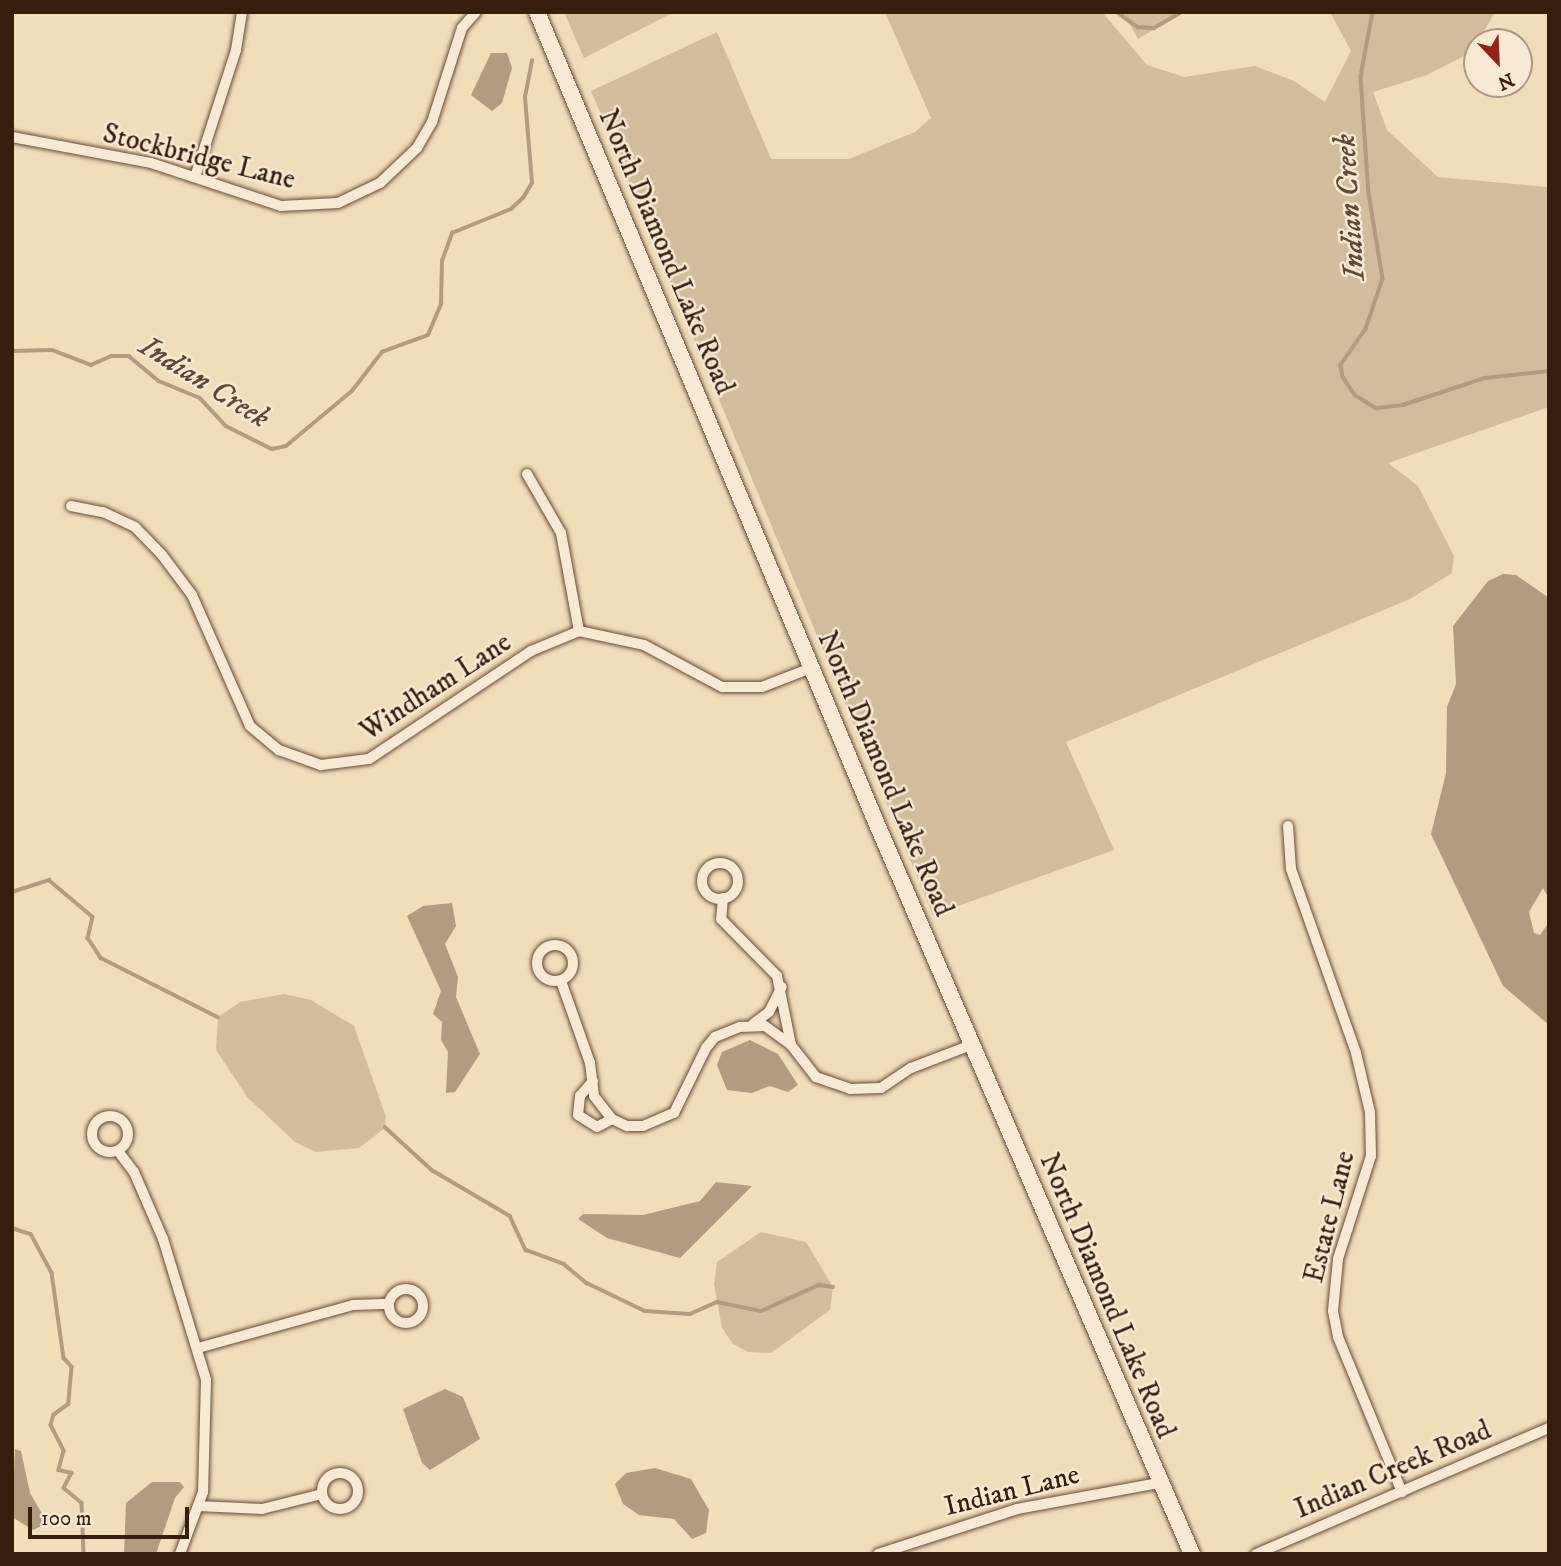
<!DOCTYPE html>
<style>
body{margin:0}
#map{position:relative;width:1561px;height:1566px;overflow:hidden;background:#f2ddba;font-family:"IM FELL DW Pica",serif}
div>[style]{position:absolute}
.green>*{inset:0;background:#d2bc9c}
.water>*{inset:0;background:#b39b7f}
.stream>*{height:3.5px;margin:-1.75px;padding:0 1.75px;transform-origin:1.75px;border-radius:1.75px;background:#b39b7f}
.roads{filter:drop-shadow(0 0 2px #664c38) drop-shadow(0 0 2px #664c38)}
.street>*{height:10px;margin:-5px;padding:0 5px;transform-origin:5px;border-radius:5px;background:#f7e9d2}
.street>.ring{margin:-5px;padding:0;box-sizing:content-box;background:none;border:10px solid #f7e9d2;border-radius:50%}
.secondary>*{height:16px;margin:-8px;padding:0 8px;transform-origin:8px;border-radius:8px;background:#f7e9d2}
span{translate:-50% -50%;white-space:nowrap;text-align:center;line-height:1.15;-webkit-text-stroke:5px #f7e9d2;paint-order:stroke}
.street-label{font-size:28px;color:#381c0c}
.water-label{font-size:30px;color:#634834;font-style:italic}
.frame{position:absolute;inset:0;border:14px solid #381c0c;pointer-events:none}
.north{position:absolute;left:1463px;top:28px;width:70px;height:70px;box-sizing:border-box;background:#f7e9d2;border:2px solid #ab9783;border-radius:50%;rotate:157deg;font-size:19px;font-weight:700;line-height:28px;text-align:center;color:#381c0c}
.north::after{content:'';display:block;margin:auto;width:24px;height:32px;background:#8f2418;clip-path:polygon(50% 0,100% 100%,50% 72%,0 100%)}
.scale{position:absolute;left:28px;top:1507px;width:161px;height:32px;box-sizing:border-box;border:4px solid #381c0c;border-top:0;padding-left:9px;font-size:21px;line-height:24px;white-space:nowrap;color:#381c0c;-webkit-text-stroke:5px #f7e9d2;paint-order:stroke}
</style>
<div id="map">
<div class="green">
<i style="clip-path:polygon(564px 12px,674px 12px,584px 58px)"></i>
<i style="clip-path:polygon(885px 12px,1102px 12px,1147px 65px,1184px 77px,1255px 66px,1294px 81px,1325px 102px,1351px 51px,1330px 12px,1495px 12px,1472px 52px,1427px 75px,1373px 92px,1387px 130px,1438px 177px,1549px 187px,1549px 407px,1388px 463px,1418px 486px,1454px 556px,1452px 573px,1410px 599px,1066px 742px,1114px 850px,933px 915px,591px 91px,717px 32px,771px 159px,849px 159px,915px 132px,931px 118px)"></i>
<i style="clip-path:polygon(1123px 12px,1183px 12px,1138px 39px)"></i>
<i style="clip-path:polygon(284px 994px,311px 1000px,354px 1026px,386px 1117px,385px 1128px,359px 1148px,316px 1152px,295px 1142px,248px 1098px,216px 1050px,218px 1017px,240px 1002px)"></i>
<i style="clip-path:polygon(761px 1232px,806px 1242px,833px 1287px,830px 1310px,771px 1353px,748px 1352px,733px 1344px,722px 1328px,714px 1284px,717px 1262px)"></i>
</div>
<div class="water">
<i style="clip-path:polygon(491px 53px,507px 53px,512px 68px,502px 103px,492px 111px,471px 95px)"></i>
<i style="clip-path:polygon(1503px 574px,1516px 575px,1549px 598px,1549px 899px,1543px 888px,1529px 912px,1534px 933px,1540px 935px,1549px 922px,1549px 1025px,1503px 986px,1431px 834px,1446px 773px,1447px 707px,1456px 684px,1453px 626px,1488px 581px)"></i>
<i style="clip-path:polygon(452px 903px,456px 926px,445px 944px,458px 977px,456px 997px,480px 1054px,455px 1092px,446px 1093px,448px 1052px,441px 1040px,442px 1022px,433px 1014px,441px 991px,407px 916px,423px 906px)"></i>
<i style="clip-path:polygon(750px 1040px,778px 1054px,798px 1085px,788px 1092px,770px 1086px,752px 1093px,727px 1090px,717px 1065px,722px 1052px)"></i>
<i style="clip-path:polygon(716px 1182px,752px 1186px,680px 1258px,607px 1238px,578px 1219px,583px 1214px,643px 1215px,700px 1201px)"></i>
<i style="clip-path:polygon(445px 1389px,463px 1397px,480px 1439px,430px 1470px,422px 1463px,403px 1409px)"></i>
<i style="clip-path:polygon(15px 1449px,21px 1451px,30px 1493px,44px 1517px,44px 1525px,33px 1530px,12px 1517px)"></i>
<i style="clip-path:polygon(655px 1468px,691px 1479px,709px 1510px,706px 1533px,692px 1539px,674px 1519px,639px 1515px,623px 1504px,615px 1484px,626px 1473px)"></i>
<i style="clip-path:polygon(152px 1482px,180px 1482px,184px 1487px,175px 1498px,156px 1554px,124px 1554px,126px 1503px)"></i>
</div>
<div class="stream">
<i style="left:1117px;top:12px;width:26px;rotate:36deg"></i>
<i style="left:1138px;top:27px;width:16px;rotate:4deg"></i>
<i style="left:1154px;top:28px;width:32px;rotate:-30deg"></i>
<i style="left:1373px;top:12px;width:66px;rotate:100.5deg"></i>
<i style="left:1361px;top:77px;width:116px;rotate:86.1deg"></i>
<i style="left:1369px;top:193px;width:87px;rotate:80.8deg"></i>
<i style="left:1383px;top:279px;width:53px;rotate:108.8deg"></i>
<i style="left:1366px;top:329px;width:44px;rotate:124.8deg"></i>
<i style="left:1341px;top:365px;width:12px;rotate:81deg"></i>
<i style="left:1343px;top:377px;width:22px;rotate:56deg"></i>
<i style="left:1355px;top:395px;width:25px;rotate:32deg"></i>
<i style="left:1376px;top:408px;width:27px;rotate:-6deg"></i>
<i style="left:1403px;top:405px;width:86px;rotate:-18.2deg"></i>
<i style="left:1485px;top:378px;width:64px;rotate:-6.2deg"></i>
<i style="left:12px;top:351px;width:40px;rotate:-1.4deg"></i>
<i style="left:52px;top:350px;width:42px;rotate:21deg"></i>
<i style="left:91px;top:365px;width:22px;rotate:-24deg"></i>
<i style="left:111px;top:356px;width:18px"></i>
<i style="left:129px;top:356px;width:39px;rotate:40deg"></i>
<i style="left:159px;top:381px;width:44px;rotate:22.5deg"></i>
<i style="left:200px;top:398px;width:38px;rotate:47deg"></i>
<i style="left:226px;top:426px;width:51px;rotate:26.6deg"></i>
<i style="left:272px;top:449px;width:14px;rotate:-12deg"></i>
<i style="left:286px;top:446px;width:86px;rotate:-39.8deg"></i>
<i style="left:352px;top:391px;width:49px;rotate:-52.4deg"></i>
<i style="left:382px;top:352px;width:49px;rotate:-20.3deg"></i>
<i style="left:428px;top:335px;width:34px;rotate:-67deg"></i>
<i style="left:441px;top:304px;width:43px;rotate:-88.7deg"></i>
<i style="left:442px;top:261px;width:30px;rotate:-70deg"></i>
<i style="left:452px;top:233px;width:64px;rotate:-22.1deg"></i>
<i style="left:511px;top:209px;width:16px;rotate:-43deg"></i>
<i style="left:523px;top:198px;width:17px;rotate:-59deg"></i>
<i style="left:532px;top:183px;width:86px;rotate:-94.7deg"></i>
<i style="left:525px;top:97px;width:37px;rotate:-79deg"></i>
<i style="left:12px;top:892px;width:39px;rotate:-18deg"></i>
<i style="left:49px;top:880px;width:57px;rotate:40.1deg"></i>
<i style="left:93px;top:917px;width:22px;rotate:103deg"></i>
<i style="left:88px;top:938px;width:24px;rotate:57deg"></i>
<i style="left:101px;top:958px;width:131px;rotate:26.8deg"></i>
<i style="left:385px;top:1127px;width:64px;rotate:42.5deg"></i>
<i style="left:432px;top:1170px;width:91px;rotate:30.5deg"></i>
<i style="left:510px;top:1216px;width:38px;rotate:65deg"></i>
<i style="left:526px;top:1250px;width:40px;rotate:20.2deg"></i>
<i style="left:564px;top:1264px;width:30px;rotate:40deg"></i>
<i style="left:587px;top:1283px;width:64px;rotate:25.8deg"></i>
<i style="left:645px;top:1311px;width:45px;rotate:3.8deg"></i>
<i style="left:690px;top:1314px;width:30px;rotate:-24deg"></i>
<i style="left:717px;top:1302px;width:45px;rotate:11.6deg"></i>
<i style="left:761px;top:1311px;width:64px;rotate:-24.1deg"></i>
<i style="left:819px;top:1285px;width:14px;rotate:8deg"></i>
<i style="left:12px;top:1228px;width:20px;rotate:18deg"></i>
<i style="left:31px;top:1234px;width:44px;rotate:61.7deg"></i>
<i style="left:52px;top:1273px;width:86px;rotate:82deg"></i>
<i style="left:64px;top:1358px;width:12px;rotate:48deg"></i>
<i style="left:72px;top:1367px;width:37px;rotate:95deg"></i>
<i style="left:69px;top:1404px;width:19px;rotate:144deg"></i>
<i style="left:54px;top:1415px;width:10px;rotate:107deg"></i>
<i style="left:51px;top:1425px;width:29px;rotate:63deg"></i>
<i style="left:64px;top:1451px;width:20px;rotate:105deg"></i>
<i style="left:59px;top:1470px;width:13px;rotate:13deg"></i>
<i style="left:72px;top:1473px;width:17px;rotate:118deg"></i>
<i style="left:64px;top:1488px;width:23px;rotate:40deg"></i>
<i style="left:82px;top:1503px;width:51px;rotate:87.8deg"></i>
</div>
<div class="roads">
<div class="street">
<i style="left:12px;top:137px;width:141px;rotate:10.6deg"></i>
<i style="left:151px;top:163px;width:137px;rotate:18.3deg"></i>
<i style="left:281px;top:206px;width:57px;rotate:-3deg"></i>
<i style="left:338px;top:203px;width:47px;rotate:-25.5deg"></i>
<i style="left:380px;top:183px;width:51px;rotate:-43.4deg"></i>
<i style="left:417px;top:148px;width:30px;rotate:-60deg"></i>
<i style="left:432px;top:122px;width:99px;rotate:-72.3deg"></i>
<i style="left:462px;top:28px;width:21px;rotate:-49deg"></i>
<i style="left:195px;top:177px;width:133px;rotate:-72.1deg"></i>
<i style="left:236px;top:50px;width:38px;rotate:-81deg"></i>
<i style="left:527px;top:474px;width:68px;rotate:60deg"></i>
<i style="left:561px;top:533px;width:100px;rotate:79.6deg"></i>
<i style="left:71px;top:506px;width:33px;rotate:11deg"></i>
<i style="left:103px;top:512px;width:35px;rotate:25deg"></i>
<i style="left:135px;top:527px;width:39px;rotate:46deg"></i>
<i style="left:162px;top:555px;width:50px;rotate:53.1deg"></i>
<i style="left:192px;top:595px;width:143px;rotate:66.1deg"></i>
<i style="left:250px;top:726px;width:38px;rotate:40deg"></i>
<i style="left:279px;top:750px;width:45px;rotate:19.7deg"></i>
<i style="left:321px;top:765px;width:48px;rotate:-7.1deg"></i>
<i style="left:369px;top:759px;width:195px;rotate:-33.7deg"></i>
<i style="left:531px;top:651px;width:52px;rotate:-22.6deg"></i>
<i style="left:579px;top:631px;width:66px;rotate:12.2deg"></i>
<i style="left:644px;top:645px;width:89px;rotate:28.3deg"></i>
<i style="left:722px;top:687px;width:40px"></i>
<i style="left:762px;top:687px;width:53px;rotate:-21.2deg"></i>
<i style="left:1288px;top:826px;width:43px;rotate:86deg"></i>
<i style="left:1291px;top:869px;width:195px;rotate:70.5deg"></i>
<i style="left:1356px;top:1053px;width:61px;rotate:76.7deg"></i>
<i style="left:1370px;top:1112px;width:44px;rotate:88.7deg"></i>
<i style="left:1371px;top:1156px;width:108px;rotate:107.8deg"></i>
<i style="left:1338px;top:1259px;width:52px;rotate:95.5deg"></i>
<i style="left:1333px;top:1311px;width:26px;rotate:79deg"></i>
<i style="left:1338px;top:1337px;width:168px;rotate:67.6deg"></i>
<i class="ring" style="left:702px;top:863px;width:26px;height:26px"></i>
<i style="left:723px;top:898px;width:21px;rotate:95deg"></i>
<i style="left:721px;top:919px;width:80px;rotate:45.5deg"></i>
<i style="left:777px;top:976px;width:70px;rotate:78.5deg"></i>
<i class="ring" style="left:537px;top:945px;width:26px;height:26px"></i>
<i style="left:561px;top:981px;width:87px;rotate:70.5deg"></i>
<i style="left:590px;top:1063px;width:33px;rotate:83deg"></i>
<i style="left:594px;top:1096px;width:29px;rotate:52deg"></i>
<i style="left:612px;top:1119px;width:17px;rotate:25deg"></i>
<i style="left:627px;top:1126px;width:16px"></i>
<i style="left:643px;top:1126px;width:34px;rotate:-23deg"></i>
<i style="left:674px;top:1113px;width:72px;rotate:-63.8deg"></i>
<i style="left:706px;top:1048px;width:14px;rotate:-51deg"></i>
<i style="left:715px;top:1037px;width:27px;rotate:-22deg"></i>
<i style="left:740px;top:1027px;width:25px;rotate:-2deg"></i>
<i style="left:765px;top:1026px;width:32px;rotate:36deg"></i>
<i style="left:791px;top:1045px;width:41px;rotate:52deg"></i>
<i style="left:816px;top:1077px;width:36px;rotate:19deg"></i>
<i style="left:850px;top:1089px;width:31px;rotate:-2deg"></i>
<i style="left:881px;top:1088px;width:36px;rotate:-34deg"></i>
<i style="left:911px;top:1068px;width:64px;rotate:-21deg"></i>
<i style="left:753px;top:1024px;width:20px;rotate:-37deg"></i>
<i style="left:769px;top:1012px;width:28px;rotate:-63deg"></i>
<i style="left:593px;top:1081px;width:20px;rotate:131deg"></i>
<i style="left:580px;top:1096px;width:19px;rotate:96deg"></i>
<i style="left:578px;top:1115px;width:22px;rotate:32deg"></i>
<i style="left:597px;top:1127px;width:17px;rotate:-28deg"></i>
<i class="ring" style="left:92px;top:1116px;width:26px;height:26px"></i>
<i style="left:118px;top:1151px;width:26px;rotate:53deg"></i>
<i style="left:134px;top:1172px;width:73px;rotate:66.6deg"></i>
<i style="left:163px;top:1239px;width:147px;rotate:73deg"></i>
<i style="left:206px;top:1380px;width:112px;rotate:91.5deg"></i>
<i style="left:203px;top:1492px;width:66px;rotate:110.4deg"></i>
<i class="ring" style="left:389px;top:1289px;width:24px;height:24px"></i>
<i style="left:198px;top:1348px;width:161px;rotate:-15.5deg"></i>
<i style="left:353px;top:1305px;width:36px;rotate:-2deg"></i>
<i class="ring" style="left:322px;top:1473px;width:26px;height:26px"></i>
<i style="left:198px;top:1506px;width:64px;rotate:2.7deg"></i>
<i style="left:262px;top:1509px;width:62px;rotate:-14deg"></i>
<i style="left:878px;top:1554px;width:146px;rotate:-17.9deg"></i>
<i style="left:1017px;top:1509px;width:144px;rotate:-10.4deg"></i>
<i style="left:1256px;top:1554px;width:319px;rotate:-23.3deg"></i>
</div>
<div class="secondary">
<i style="left:537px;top:12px;width:886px;rotate:67.29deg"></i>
<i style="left:879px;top:829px;width:790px;rotate:66.65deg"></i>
</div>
</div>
<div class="street-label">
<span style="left:199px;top:157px;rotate:14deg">Stockbridge Lane</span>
<span style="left:666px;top:252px;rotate:67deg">North Diamond Lake Road</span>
<span style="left:436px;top:687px;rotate:-33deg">Windham Lane</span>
<span style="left:885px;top:774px;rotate:67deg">North Diamond Lake Road</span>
<span style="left:1330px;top:1217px;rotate:-76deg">Estate Lane</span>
<span style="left:1107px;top:1296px;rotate:67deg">North Diamond Lake Road</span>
<span style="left:1393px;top:1470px;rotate:-23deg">Indian Creek Road</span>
<span style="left:1012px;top:1491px;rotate:-14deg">Indian Lane</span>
</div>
<div class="water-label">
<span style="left:1351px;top:207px;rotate:-94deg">Indian Creek</span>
<span style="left:204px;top:383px;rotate:32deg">Indian Creek</span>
</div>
<div class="frame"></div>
<div class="north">N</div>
<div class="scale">100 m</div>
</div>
